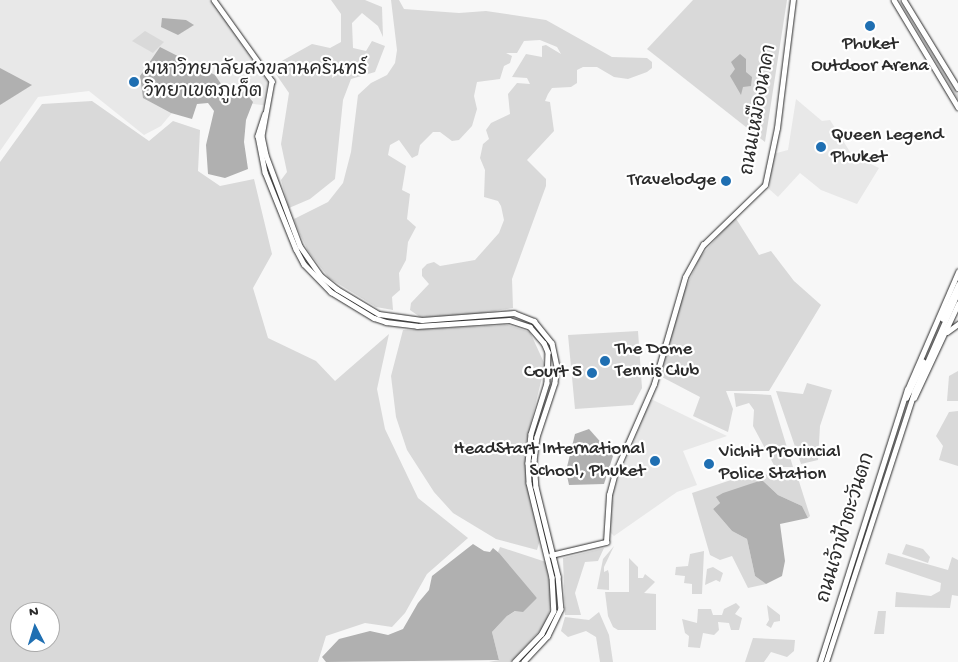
<!DOCTYPE html>
<meta charset="utf-8">
<style>
body{margin:0}
#map{position:relative;width:958px;height:662px;overflow:hidden;background:#f7f7f7;font-family:"Gochi Hand","Playpen Sans Thai",sans-serif}
div>[style]{position:absolute}
.built>*{inset:0;background:#e8e8e8}
.green>*{inset:0;background:#d9d9d9}
.water>*{inset:0;background:#b0b0b0}
.roads{filter:drop-shadow(0 0 1px #2b2b2b) drop-shadow(0 0 1px #2b2b2b)}
.secondary>*{height:4.5px;margin:-2.25px;padding:0 2.25px;transform-origin:2.25px;border-radius:2.25px;background:#fff}
.dots>*{width:14px;height:14px;translate:-50% -50%;box-sizing:border-box;border:2px solid #fff;border-radius:50%}
span{translate:-50% -50%;white-space:nowrap;text-align:center;line-height:1.15;-webkit-text-stroke:4.5px #fff;paint-order:stroke}
.poi-label{font-size:19px;color:#2b2b2b}
.left{translate:0 -50%;text-align:left}
.right{translate:-100% -50%;text-align:right}
.street-label{font-size:19px;color:#2b2b2b}
.north{position:absolute;left:10px;top:602px;width:50px;height:50px;box-sizing:border-box;background:#fff;border:1px solid #aaa;border-radius:50%;rotate:355deg;font-size:14px;font-weight:700;line-height:20px;text-align:center;color:#2b2b2b}
.north::after{content:'';display:block;margin:auto;width:18px;height:22px;background:#1f6fb2;clip-path:polygon(50% 0,100% 100%,50% 72%,0 100%)}
</style>
<div id="map">
<div class="built">
<i style="clip-path:polygon(0 0,214px 0,268px 72px,269px 106px,187px 95px,161px 126px,144px 135px,89px 91px,38px 97px,0 151px)"></i>
<i style="clip-path:polygon(796px 99px,822px 121px,830px 120px,852px 155px,879px 168px,857px 204px,821px 190px,800px 173px,778px 197px,769px 189px,773px 154px,788px 150px)"></i>
<i style="clip-path:polygon(651px 399px,727px 436px,683px 451px,697px 485px,677px 492px,614px 536px,610px 532px,612px 495px)"></i>
</div>
<div class="green">
<i style="clip-path:polygon(331px 0,365px 0,382px 7px,383px 37px,378px 26px,362px 13px,352px 23px,353px 48px,366px 51px,372px 41px,385px 46px,375px 72px,351px 79px,343px 100px,335px 179px,310px 199px,289px 208px,281px 180px,287px 172px,281px 144px,289px 93px,271px 67px,312px 44px,330px 48px,341px 42px,341px 14px)"></i>
<i style="clip-path:polygon(391px 0,399px 0,404px 9px,459px 13px,486px 11px,546px 20px,612px 57px,647px 58px,652px 62px,652px 68px,647px 72px,628px 79px,614px 77px,597px 67px,583px 67px,577px 70px,577px 83px,571px 87px,552px 88px,548px 94px,545px 101px,550px 102px,554px 131px,527px 160px,546px 179px,546px 186px,512px 279px,513px 308px,462px 316px,420px 317px,410px 310px,411px 303px,429px 284px,422px 276px,422px 269px,427px 264px,434px 262px,440px 266px,475px 260px,499px 233px,504px 220px,501px 206px,498px 201px,484px 197px,485px 170px,480px 158px,483px 144px,489px 139px,486px 130px,491px 123px,510px 114px,508px 94px,517px 83px,530px 84px,527px 78px,512px 77px,526px 54px,542px 57px,542px 46px,546px 45px,561px 54px,557px 47px,540px 40px,524px 41px,517px 53px,506px 53px,512px 56px,510px 63px,504px 66px,500px 79px,477px 82px,474px 96px,477px 109px,472px 126px,459px 140px,452px 141px,440px 132px,433px 132px,420px 145px,418px 155px,412px 158px,399px 140px,390px 145px,388px 155px,406px 166px,402px 190px,410px 194px,407px 219px,416px 227px,408px 242px,406px 260px,399px 273px,400px 290px,392px 297px,393px 310px,376px 307px,329px 278px,308px 251px,299px 232px,294px 219px,328px 202px,343px 183px,351px 152px,358px 95px,371px 83px,387px 75px,395px 63px,397px 50px)"></i>
<i style="clip-path:polygon(693px 0,787px 0,765px 142px,647px 49px)"></i>
<i style="clip-path:polygon(899px 0,958px 94px,958px 100px,940px 70px)"></i>
<i style="clip-path:polygon(145px 31px,164px 42px,153px 53px,132px 41px)"></i>
<i style="clip-path:polygon(evenodd,92px 101px,149px 141px,173px 121px,200px 130px,198px 171px,220px 186px,254px 179px,272px 254px,253px 288px,268px 338px,316px 361px,335px 381px,389px 334px,377px 389px,385px 429px,418px 498px,468px 538px,427px 574px,405px 613px,392px 627px,365px 623px,326px 636px,318px 662px,0 662px,0 162px,42px 104px,92px 101px,20px 612px,50px 612px,50px 642px,20px 642px,20px 612px)"></i>
<i style="clip-path:polygon(735px 217px,759px 255px,771px 251px,794px 281px,821px 305px,769px 391px,726px 391px,733px 409px,728px 432px,693px 416px,700px 397px,660px 376px,684px 292px,700px 257px)"></i>
<i style="clip-path:polygon(508px 325px,530px 332px,545px 365px,526px 443px,526px 465px,541px 537px,537px 550px,496px 539px,453px 513px,434px 492px,407px 450px,396px 417px,391px 376px,403px 330px)"></i>
<i style="clip-path:polygon(638px 331px,642px 388px,633px 405px,575px 409px,568px 335px)"></i>
<i style="clip-path:polygon(958px 371px,958px 401px,947px 401px,949px 376px)"></i>
<i style="clip-path:polygon(807px 383px,832px 390px,820px 426px,818px 460px,801px 464px,776px 391px,803px 394px)"></i>
<i style="clip-path:polygon(734px 393px,771px 395px,793px 467px,775px 467px,753px 426px,754px 410px,749px 403px,736px 407px)"></i>
<i style="clip-path:polygon(958px 411px,958px 466px,939px 460px,943px 446px,936px 436px,949px 412px)"></i>
<i style="clip-path:polygon(796px 472px,810px 516px,808px 518px,802px 506px,778px 495px,762px 480px,717px 497px,720px 503px,713px 509px,732px 531px,747px 539px,755px 576px,766px 584px,748px 588px,732px 556px,720px 560px,710px 555px,692px 493px,740px 477px)"></i>
<i style="clip-path:polygon(906px 544px,923px 549px,930px 557px,928px 563px,902px 554px)"></i>
<i style="clip-path:polygon(614px 546px,604px 567px,604px 572px,608px 570px,609px 574px,609px 590px,597px 589px,603px 559px)"></i>
<i style="clip-path:polygon(500px 547px,546px 562px,552px 602px,545px 625px,511px 662px,489px 662px,499px 660px,492px 632px,507px 616px,537px 598px,501px 558px,498px 552px)"></i>
<i style="clip-path:polygon(604px 548px,598px 561px,585px 562px,575px 593px,581px 615px,565px 615px,563px 558px)"></i>
<i style="clip-path:polygon(704px 551px,702px 594px,692px 594px,692px 584px,684px 583px,685px 576px,675px 575px,676px 567px,688px 566px,690px 554px)"></i>
<i style="clip-path:polygon(888px 553px,948px 570px,952px 557px,958px 560px,958px 596px,952px 595px,950px 608px,895px 607px,896px 592px,931px 596px,940px 591px,941px 583px,885px 564px)"></i>
<i style="clip-path:polygon(629px 558px,638px 567px,638px 578px,643px 578px,645px 574px,655px 582px,644px 593px,656px 594px,656px 630px,618px 630px,613px 627px,608px 616px,605px 592px,629px 592px)"></i>
<i style="clip-path:polygon(713px 567px,723px 573px,720px 582px,716px 580px,705px 585px,707px 569px)"></i>
<i style="clip-path:polygon(736px 603px,740px 607px,735px 614px,742px 618px,739px 630px,731px 630px,729px 623px,718px 622px,719px 630px,714px 635px,703px 633px,700px 648px,688px 647px,689px 636px,685px 633px,682px 619px,697px 623px,698px 609px,711px 609px,713px 615px,722px 615px,724px 609px)"></i>
<i style="clip-path:polygon(767px 605px,780px 615px,780px 621px,774px 622px,771px 628px,766px 625px,769px 620px)"></i>
<i style="clip-path:polygon(878px 611px,886px 611px,884px 634px,874px 634px)"></i>
<i style="clip-path:polygon(599px 612px,609px 635px,613px 662px,600px 662px,596px 637px,586px 631px,568px 637px,561px 631px,565px 617px,589px 620px)"></i>
<i style="clip-path:polygon(753px 638px,795px 640px,794px 651px,787px 657px,771px 652px,764px 662px,745px 662px)"></i>
</div>
<div class="water">
<i style="clip-path:polygon(162px 18px,186px 20px,194px 25px,178px 35px,161px 27px)"></i>
<i style="clip-path:polygon(160px 47px,215px 75px,228px 94px,244px 91px,253px 102px,246px 120px,244px 142px,248px 169px,225px 178px,208px 174px,206px 145px,214px 111px,208px 103px,197px 104px,192px 119px,171px 113px,143px 98px,140px 76px)"></i>
<i style="clip-path:polygon(740px 54px,746px 59px,746px 72px,752px 77px,751px 86px,743px 87px,741px 95px,730px 76px,735px 69px,731px 62px)"></i>
<i style="clip-path:polygon(0 68px,32px 85px,0 105px)"></i>
<i style="clip-path:polygon(589px 429px,613px 456px,604px 484px,569px 485px,566px 471px,575px 434px)"></i>
<i style="clip-path:polygon(762px 480px,778px 495px,802px 506px,808px 518px,780px 524px,785px 561px,782px 576px,766px 584px,755px 576px,747px 539px,732px 531px,713px 509px,720px 503px,716px 497px,723px 493px)"></i>
<i style="clip-path:polygon(473px 544px,484px 551px,490px 552px,493px 548px,499px 553px,537px 598px,523px 612px,515px 611px,507px 616px,492px 632px,499px 660px,326px 662px,322px 657px,339px 639px,370px 631px,388px 635px,403px 629px,418px 603px,429px 590px,432px 576px)"></i>
</div>
<div class="roads">
<div class="secondary">
<i style="left:214px;top:0;width:100px;rotate:54.4deg"></i>
<i style="left:272px;top:81px;width:56px;rotate:100.3deg"></i>
<i style="left:262px;top:136px;width:19px;rotate:78deg"></i>
<i style="left:266px;top:155px;width:97px;rotate:69.5deg"></i>
<i style="left:300px;top:246px;width:35px;rotate:55deg"></i>
<i style="left:320px;top:275px;width:22px;rotate:39deg"></i>
<i style="left:337px;top:289px;width:49px;rotate:30.8deg"></i>
<i style="left:379px;top:314px;width:43px;rotate:7.9deg"></i>
<i style="left:422px;top:320px;width:92px;rotate:-4.4deg"></i>
<i style="left:514px;top:313px;width:22px;rotate:22deg"></i>
<i style="left:534px;top:321px;width:28px;rotate:51deg"></i>
<i style="left:552px;top:343px;width:24px;rotate:78deg"></i>
<i style="left:557px;top:366px;width:17px;rotate:97deg"></i>
<i style="left:555px;top:383px;width:57px;rotate:108.4deg"></i>
<i style="left:537px;top:437px;width:23px;rotate:97deg"></i>
<i style="left:534px;top:460px;width:27px;rotate:86deg"></i>
<i style="left:536px;top:487px;width:92px;rotate:76.1deg"></i>
<i style="left:558px;top:576px;width:33px;rotate:85deg"></i>
<i style="left:561px;top:609px;width:30px;rotate:116deg"></i>
<i style="left:548px;top:636px;width:35px;rotate:133deg"></i>
<i style="left:894px;top:0;width:125px;rotate:59.1deg"></i>
<i style="left:904px;top:0;width:103px;rotate:58.5deg"></i>
<i style="left:265px;top:114px;width:23px;rotate:108deg"></i>
<i style="left:258px;top:136px;width:37px;rotate:79deg"></i>
<i style="left:265px;top:172px;width:83px;rotate:68.1deg"></i>
<i style="left:296px;top:249px;width:17px;rotate:62deg"></i>
<i style="left:304px;top:264px;width:39px;rotate:46deg"></i>
<i style="left:331px;top:292px;width:50px;rotate:31.2deg"></i>
<i style="left:374px;top:318px;width:13px;rotate:18deg"></i>
<i style="left:386px;top:322px;width:31px;rotate:7deg"></i>
<i style="left:417px;top:326px;width:92px;rotate:-3.7deg"></i>
<i style="left:509px;top:320px;width:22px;rotate:18deg"></i>
<i style="left:530px;top:327px;width:21px;rotate:49deg"></i>
<i style="left:544px;top:343px;width:10px;rotate:66deg"></i>
<i style="left:548px;top:352px;width:31px;rotate:92deg"></i>
<i style="left:547px;top:383px;width:53px;rotate:107.4deg"></i>
<i style="left:531px;top:434px;width:29px;rotate:96deg"></i>
<i style="left:528px;top:463px;width:20px;rotate:87deg"></i>
<i style="left:529px;top:483px;width:97px;rotate:76.3deg"></i>
<i style="left:552px;top:577px;width:34px;rotate:87deg"></i>
<i style="left:554px;top:611px;width:26px;rotate:118deg"></i>
<i style="left:542px;top:634px;width:39px;rotate:134deg"></i>
<i style="left:942px;top:319px;width:38px;rotate:-65deg"></i>
<i style="left:947px;top:332px;width:14px;rotate:-36deg"></i>
<i style="left:906px;top:398px;width:40px;rotate:-65deg"></i>
<i style="left:914px;top:398px;width:104px;rotate:-64.9deg"></i>
<i style="left:551px;top:555px;width:57px;rotate:-13.3deg"></i>
<i style="left:606px;top:542px;width:47px;rotate:-86.3deg"></i>
<i style="left:609px;top:495px;width:23px;rotate:-75deg"></i>
<i style="left:615px;top:473px;width:97px;rotate:-66.3deg"></i>
<i style="left:654px;top:384px;width:111px;rotate:-73.8deg"></i>
<i style="left:685px;top:277px;width:37px;rotate:-61deg"></i>
<i style="left:703px;top:245px;width:86px;rotate:-44.1deg"></i>
<i style="left:765px;top:185px;width:58px;rotate:-78.1deg"></i>
<i style="left:777px;top:128px;width:129px;rotate:-82.9deg"></i>
<i style="left:820px;top:662px;width:286px;rotate:-72.3deg"></i>
<i style="left:907px;top:390px;width:129px;rotate:-66.6deg"></i>
<i style="left:826px;top:662px;width:284px;rotate:-71.9deg"></i>
<i style="left:914px;top:392px;width:109px;rotate:-66.3deg"></i>
</div>
</div>
<div class="dots">
<i style="left:870px;top:26px;background:#1f6fb2"></i>
<i style="left:134px;top:82px;background:#1f6fb2"></i>
<i style="left:821px;top:147px;background:#1f6fb2"></i>
<i style="left:726px;top:181px;background:#1f6fb2"></i>
<i style="left:605px;top:361px;background:#1f6fb2"></i>
<i style="left:592px;top:373px;background:#1f6fb2"></i>
<i style="left:655px;top:461px;background:#1f6fb2"></i>
<i style="left:709px;top:464px;background:#1f6fb2"></i>
</div>
<div class="poi-label">
<span style="left:870px;top:56px">Phuket<br>Outdoor Arena</span>
<span class="left" style="left:144px;top:82px">มหาวิทยาลัยสงขลานครินทร์<br>วิทยาเขตภูเก็ต</span>
<span class="left" style="left:831px;top:147px">Queen Legend<br>Phuket</span>
<span class="right" style="left:716px;top:181px">Travelodge</span>
<span class="left" style="left:615px;top:361px">The Dome<br>Tennis Club</span>
<span class="right" style="left:582px;top:373px">Court 5</span>
<span class="right" style="left:645px;top:461px">HeadStart International<br>School, Phuket</span>
<span class="left" style="left:719px;top:464px">Vichit Provincial<br>Police Station</span>
</div>
<div class="street-label">
<span style="left:760px;top:110px;rotate:-80deg">ถนนเหมืองนาคา</span>
<span style="left:847px;top:528px;rotate:-73deg">ถนนเจ้าฟ้าตะวันตก</span>
</div>
<div class="north">N</div>
</div>
